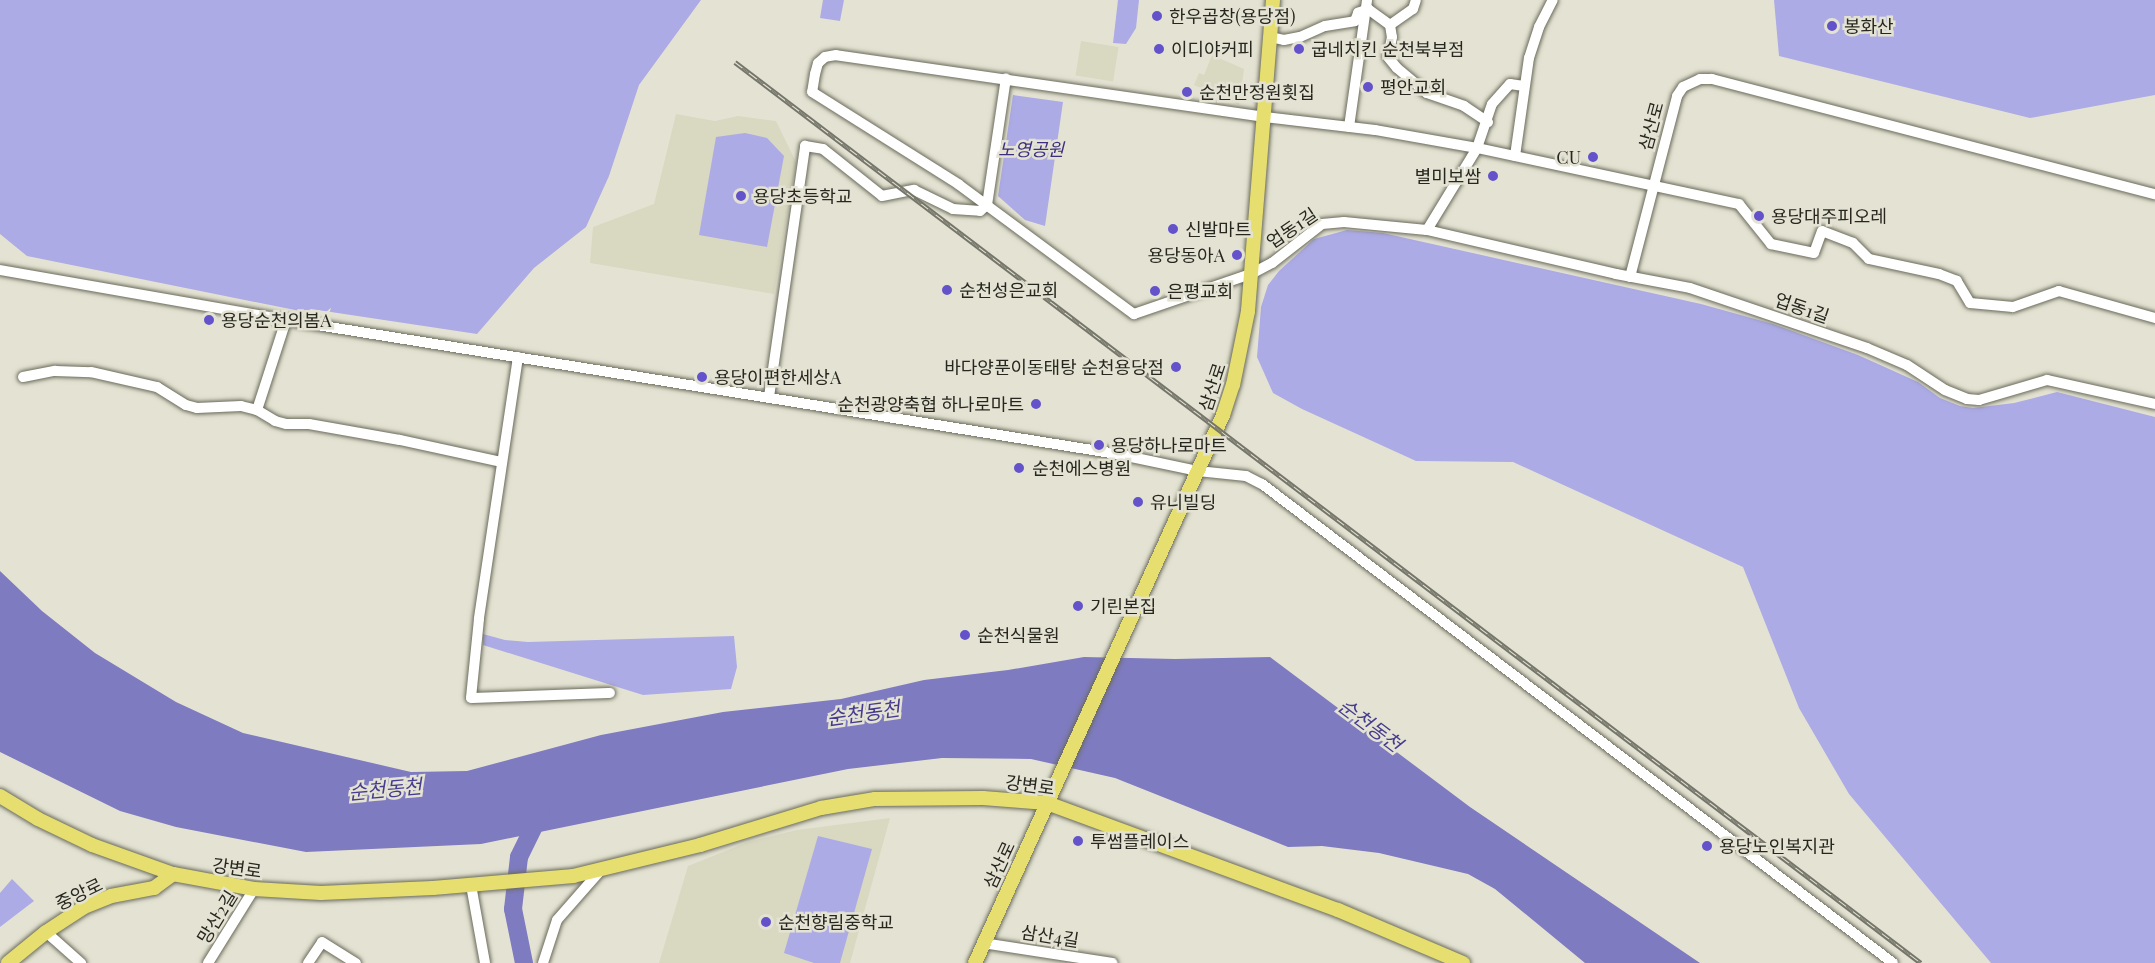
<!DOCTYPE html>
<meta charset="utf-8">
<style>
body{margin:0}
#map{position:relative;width:2155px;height:963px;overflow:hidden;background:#e4e3d3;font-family:"Playfair Display","Noto Sans KR",serif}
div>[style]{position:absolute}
.built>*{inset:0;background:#d9d8c1;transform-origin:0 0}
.green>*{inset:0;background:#acabe5}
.water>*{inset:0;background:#7e7bc0}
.river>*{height:18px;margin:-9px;padding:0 9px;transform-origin:9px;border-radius:9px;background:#7e7bc0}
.roads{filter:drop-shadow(0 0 2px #6a6a5b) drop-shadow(0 0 2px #6a6a5b)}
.minor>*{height:10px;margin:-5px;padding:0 5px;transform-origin:5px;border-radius:5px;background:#fff}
.major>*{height:14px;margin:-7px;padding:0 7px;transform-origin:7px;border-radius:7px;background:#e6df6f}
.rail>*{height:5px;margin-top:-2.5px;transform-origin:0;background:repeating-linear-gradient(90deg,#e4e3d3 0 9px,#75756a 0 18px);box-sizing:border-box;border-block:2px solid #75756a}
.dots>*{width:16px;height:16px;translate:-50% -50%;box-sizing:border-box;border:3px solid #e4e3d3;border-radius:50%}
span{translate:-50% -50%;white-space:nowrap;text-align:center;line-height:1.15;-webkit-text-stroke:5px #e4e3d3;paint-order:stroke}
.poi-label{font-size:18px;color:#272720}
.left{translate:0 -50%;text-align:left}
.right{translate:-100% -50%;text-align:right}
.street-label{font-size:18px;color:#272720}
.park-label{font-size:18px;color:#3c2f81;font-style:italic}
.water-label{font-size:20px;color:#463b8f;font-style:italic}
</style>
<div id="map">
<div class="built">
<i style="left:1081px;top:41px;width:38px;height:35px;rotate:9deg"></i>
<i style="clip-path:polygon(1212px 55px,1244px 69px,1239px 105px,1194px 85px,1199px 73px,1204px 75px)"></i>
<i style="clip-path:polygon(676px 114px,715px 121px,738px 116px,776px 121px,796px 162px,774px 294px,590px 263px,593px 227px,654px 204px)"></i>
<i style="clip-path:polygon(890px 818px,850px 963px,659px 963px,688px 866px,748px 842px,797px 830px)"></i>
</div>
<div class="green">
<i style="clip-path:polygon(0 0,701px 0,639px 85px,609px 176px,586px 227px,534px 268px,477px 334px,311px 309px,305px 312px,27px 256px,0 234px)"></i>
<i style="clip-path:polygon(823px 0,844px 0,840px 21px,820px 18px)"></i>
<i style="clip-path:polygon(1118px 0,1139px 0,1136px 28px,1126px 44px,1113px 43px)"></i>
<i style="clip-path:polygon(1774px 0,2155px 0,2155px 95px,2030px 118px,1779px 56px)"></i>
<i style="clip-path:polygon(1013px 95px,1063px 102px,1045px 226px,1025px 220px,998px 196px)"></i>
<i style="clip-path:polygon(745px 133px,767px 138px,784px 156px,767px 247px,699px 235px,716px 137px)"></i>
<i style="clip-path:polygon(1347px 230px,1383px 233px,1701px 304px,1773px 324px,1858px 355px,1918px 382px,1940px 398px,1960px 406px,1973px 408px,2014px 403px,2057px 392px,2155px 417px,2155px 963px,1991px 963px,1849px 794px,1799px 708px,1743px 567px,1513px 462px,1416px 461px,1302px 409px,1273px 393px,1257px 357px,1261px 307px,1268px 285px,1279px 271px,1314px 239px)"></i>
<i style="clip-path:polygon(483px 634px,505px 640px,528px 642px,734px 636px,737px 667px,731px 689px,643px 695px,483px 645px)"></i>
<i style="clip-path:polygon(818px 836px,872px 849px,840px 963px,814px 963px,784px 953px)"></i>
<i style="clip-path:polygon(12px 879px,34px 901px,0 927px,0 893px)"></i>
</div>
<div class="water">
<i style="clip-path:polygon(0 571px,42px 611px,95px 653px,176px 702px,243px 733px,411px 772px,467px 771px,601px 735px,723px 712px,841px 699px,924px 680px,1008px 670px,1084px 657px,1175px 659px,1270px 657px,1470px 807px,1700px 963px,1585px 963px,1495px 889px,1468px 874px,1379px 853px,1322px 846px,1288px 847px,1115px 778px,1031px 759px,942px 758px,848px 769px,481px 844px,306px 852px,176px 827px,120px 811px,0 752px)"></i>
</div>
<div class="river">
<i style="left:524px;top:963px;width:55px;rotate:-101.5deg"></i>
<i style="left:513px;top:909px;width:52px;rotate:-83.4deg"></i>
<i style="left:519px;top:857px;width:50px;rotate:-63.9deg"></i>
</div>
<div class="roads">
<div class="minor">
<i style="left:1390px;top:25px;width:12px;rotate:81deg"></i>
<i style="left:1392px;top:37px;width:20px;rotate:101deg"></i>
<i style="left:1388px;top:57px;width:14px;rotate:51deg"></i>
<i style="left:1397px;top:68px;width:39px;rotate:40deg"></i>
<i style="left:1427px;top:93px;width:39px;rotate:19deg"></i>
<i style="left:1464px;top:106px;width:29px;rotate:34deg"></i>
<i style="left:1270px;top:37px;width:14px;rotate:12deg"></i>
<i style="left:1284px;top:40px;width:16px;rotate:-11deg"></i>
<i style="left:1300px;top:37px;width:27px;rotate:-24deg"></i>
<i style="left:1325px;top:26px;width:30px;rotate:-9deg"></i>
<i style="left:1355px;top:21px;width:9px;rotate:-69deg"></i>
<i style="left:1358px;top:13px;width:11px;rotate:-22deg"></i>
<i style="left:1368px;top:9px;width:27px;rotate:36deg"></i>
<i style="left:1390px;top:25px;width:28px;rotate:-35deg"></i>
<i style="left:1413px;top:9px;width:9px;rotate:-72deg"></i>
<i style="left:1349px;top:127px;width:128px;rotate:-81.9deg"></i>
<i style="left:1515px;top:156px;width:99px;rotate:-81.9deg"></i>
<i style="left:1529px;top:58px;width:33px;rotate:-72deg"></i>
<i style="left:1539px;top:27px;width:30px;rotate:-63deg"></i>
<i style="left:1427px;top:230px;width:96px;rotate:-58.6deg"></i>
<i style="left:1477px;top:148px;width:46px;rotate:-71.2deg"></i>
<i style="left:1492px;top:104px;width:27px;rotate:-48deg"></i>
<i style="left:1510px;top:84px;width:14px;rotate:8deg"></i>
<i style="left:0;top:270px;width:290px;rotate:9.9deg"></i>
<i style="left:286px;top:320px;width:842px;rotate:9.16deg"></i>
<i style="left:1117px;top:454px;width:83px;rotate:11.9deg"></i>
<i style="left:1198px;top:471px;width:48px;rotate:5.9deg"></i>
<i style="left:1246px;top:476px;width:18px;rotate:27deg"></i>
<i style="left:1262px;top:484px;width:792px;rotate:37.2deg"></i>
<i style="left:1630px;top:277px;width:187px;rotate:-75.4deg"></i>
<i style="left:1677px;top:96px;width:11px;rotate:-56deg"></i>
<i style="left:1683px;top:87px;width:19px;rotate:-25deg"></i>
<i style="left:1700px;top:79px;width:12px"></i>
<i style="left:1712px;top:79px;width:458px;rotate:14.6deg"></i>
<i style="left:2155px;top:318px;width:100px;rotate:-164.3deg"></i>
<i style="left:2059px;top:291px;width:49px;rotate:160.8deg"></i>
<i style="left:2013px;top:307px;width:43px;rotate:-174.7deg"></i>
<i style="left:1970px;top:303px;width:26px;rotate:-121deg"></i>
<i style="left:1957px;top:281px;width:19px;rotate:-159deg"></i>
<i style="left:1939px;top:274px;width:72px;rotate:-167.9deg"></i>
<i style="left:1869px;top:259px;width:23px;rotate:-135deg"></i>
<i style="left:1853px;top:243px;width:33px;rotate:-159deg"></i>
<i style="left:1822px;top:231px;width:23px;rotate:110deg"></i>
<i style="left:1814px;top:253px;width:44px;rotate:-168.2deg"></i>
<i style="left:1771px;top:244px;width:51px;rotate:-128.7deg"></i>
<i style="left:1739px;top:204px;width:268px;rotate:-167.9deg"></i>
<i style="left:1477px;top:148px;width:104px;rotate:-170deg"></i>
<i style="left:1375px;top:130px;width:111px;rotate:-173.3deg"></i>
<i style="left:1265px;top:117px;width:433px;rotate:-171.8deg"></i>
<i style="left:836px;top:55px;width:11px;rotate:170deg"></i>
<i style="left:825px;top:57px;width:9px;rotate:139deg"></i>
<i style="left:818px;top:63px;width:11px;rotate:105deg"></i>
<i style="left:815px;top:74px;width:18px;rotate:99deg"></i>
<i style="left:812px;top:92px;width:173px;rotate:32.2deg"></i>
<i style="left:958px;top:184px;width:219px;rotate:36.5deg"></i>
<i style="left:1134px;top:314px;width:124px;rotate:-18.9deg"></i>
<i style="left:1251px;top:274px;width:24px;rotate:-28deg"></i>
<i style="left:1272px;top:263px;width:63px;rotate:-38deg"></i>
<i style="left:1322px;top:224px;width:22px;rotate:-5deg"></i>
<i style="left:1344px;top:222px;width:83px;rotate:5.5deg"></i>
<i style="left:1427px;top:230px;width:194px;rotate:13.1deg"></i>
<i style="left:1616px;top:274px;width:75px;rotate:10.7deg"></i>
<i style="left:1690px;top:288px;width:187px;rotate:18.7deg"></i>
<i style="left:1867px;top:348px;width:43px;rotate:23deg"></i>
<i style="left:1907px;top:365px;width:45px;rotate:33.3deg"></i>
<i style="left:1945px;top:390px;width:24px;rotate:22deg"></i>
<i style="left:1967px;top:399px;width:12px;rotate:5deg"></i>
<i style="left:1979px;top:400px;width:71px;rotate:-16.4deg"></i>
<i style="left:2047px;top:380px;width:111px;rotate:12.5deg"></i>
<i style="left:518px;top:357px;width:265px;rotate:98.5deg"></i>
<i style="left:479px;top:619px;width:79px;rotate:95.8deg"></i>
<i style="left:471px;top:698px;width:139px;rotate:-2.1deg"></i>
<i style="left:23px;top:377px;width:33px;rotate:-11deg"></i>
<i style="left:55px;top:371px;width:36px;rotate:2deg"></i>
<i style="left:91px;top:372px;width:68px;rotate:12.8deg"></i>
<i style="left:157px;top:387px;width:34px;rotate:32deg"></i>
<i style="left:186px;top:405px;width:11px;rotate:15deg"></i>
<i style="left:197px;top:408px;width:44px;rotate:-2.6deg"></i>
<i style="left:241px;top:406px;width:16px;rotate:14deg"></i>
<i style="left:257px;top:410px;width:21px;rotate:31deg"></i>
<i style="left:275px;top:421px;width:11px;rotate:15deg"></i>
<i style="left:286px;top:424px;width:23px"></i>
<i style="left:309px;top:424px;width:92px;rotate:10deg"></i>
<i style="left:400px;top:440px;width:104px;rotate:12.2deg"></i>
<i style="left:769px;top:397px;width:254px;rotate:-81.8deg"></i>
<i style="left:805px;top:146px;width:18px;rotate:9deg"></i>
<i style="left:823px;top:149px;width:75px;rotate:38.5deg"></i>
<i style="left:882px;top:196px;width:33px;rotate:-11deg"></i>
<i style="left:914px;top:190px;width:43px;rotate:26deg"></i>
<i style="left:953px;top:209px;width:27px;rotate:4deg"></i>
<i style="left:980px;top:211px;width:9px;rotate:-41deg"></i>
<i style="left:987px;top:205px;width:128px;rotate:-81.5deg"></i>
<i style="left:257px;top:410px;width:95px;rotate:-72.1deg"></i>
<i style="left:471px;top:885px;width:79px;rotate:79.8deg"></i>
<i style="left:46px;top:932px;width:47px;rotate:41.5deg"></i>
<i style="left:983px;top:943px;width:131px;rotate:8.8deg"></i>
<i style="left:208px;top:963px;width:87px;rotate:-58.1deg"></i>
<i style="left:308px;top:963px;width:25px;rotate:-56deg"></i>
<i style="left:322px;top:942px;width:40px;rotate:32deg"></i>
<i style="left:543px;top:963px;width:45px;rotate:-72deg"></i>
<i style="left:557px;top:920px;width:67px;rotate:-48.7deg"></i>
</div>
<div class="major">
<i style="left:0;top:796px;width:44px;rotate:31.2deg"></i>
<i style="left:38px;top:819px;width:60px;rotate:25.7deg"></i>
<i style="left:92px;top:845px;width:86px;rotate:19.7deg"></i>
<i style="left:173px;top:874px;width:82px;rotate:10.5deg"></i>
<i style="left:254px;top:889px;width:67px;rotate:3.4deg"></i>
<i style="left:321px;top:893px;width:112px;rotate:-2.6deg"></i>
<i style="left:433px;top:888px;width:141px;rotate:-4.9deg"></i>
<i style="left:573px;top:876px;width:131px;rotate:-13.7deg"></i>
<i style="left:700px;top:845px;width:127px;rotate:-17deg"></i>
<i style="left:821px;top:808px;width:55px;rotate:-9.5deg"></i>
<i style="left:875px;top:799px;width:108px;rotate:-0.5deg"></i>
<i style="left:983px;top:798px;width:64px;rotate:4.5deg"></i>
<i style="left:1047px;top:803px;width:310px;rotate:20.2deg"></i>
<i style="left:1338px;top:910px;width:136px;rotate:23deg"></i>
<i style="left:8px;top:963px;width:49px;rotate:-39.2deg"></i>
<i style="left:46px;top:932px;width:45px;rotate:-33.3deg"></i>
<i style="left:84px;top:907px;width:29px;rotate:-22deg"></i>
<i style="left:111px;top:896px;width:44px;rotate:-10.5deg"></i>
<i style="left:154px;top:888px;width:24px;rotate:-36deg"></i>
<i style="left:975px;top:963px;width:602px;rotate:-65.65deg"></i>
<i style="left:1223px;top:415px;width:32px;rotate:-72deg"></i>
<i style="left:1233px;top:385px;width:76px;rotate:-78.5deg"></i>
<i style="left:1248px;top:311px;width:312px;rotate:-85.4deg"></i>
</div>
</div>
<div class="rail">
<i style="left:735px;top:62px;width:1489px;rotate:37.22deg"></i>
</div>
<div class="dots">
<i style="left:1157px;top:16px;background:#6452cb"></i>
<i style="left:1832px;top:26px;background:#6452cb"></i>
<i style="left:1159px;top:49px;background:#6452cb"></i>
<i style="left:1299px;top:49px;background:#6452cb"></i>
<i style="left:1368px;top:87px;background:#6452cb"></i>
<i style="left:1187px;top:92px;background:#6452cb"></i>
<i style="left:1593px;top:157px;background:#6452cb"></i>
<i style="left:1493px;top:176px;background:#6452cb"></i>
<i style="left:741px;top:196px;background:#6452cb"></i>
<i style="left:1759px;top:216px;background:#6452cb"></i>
<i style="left:1173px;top:229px;background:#6452cb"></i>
<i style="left:1237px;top:255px;background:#6452cb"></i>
<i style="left:947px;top:290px;background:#6452cb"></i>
<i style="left:1155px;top:291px;background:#6452cb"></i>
<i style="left:209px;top:320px;background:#6452cb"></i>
<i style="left:1176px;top:367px;background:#6452cb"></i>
<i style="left:702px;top:377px;background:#6452cb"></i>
<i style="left:1036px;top:404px;background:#6452cb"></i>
<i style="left:1099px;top:445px;background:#6452cb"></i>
<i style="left:1019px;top:468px;background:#6452cb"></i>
<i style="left:1138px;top:502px;background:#6452cb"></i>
<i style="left:1078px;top:606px;background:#6452cb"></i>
<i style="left:965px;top:635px;background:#6452cb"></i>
<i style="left:1078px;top:841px;background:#6452cb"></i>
<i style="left:1707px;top:846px;background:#6452cb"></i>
<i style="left:766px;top:922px;background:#6452cb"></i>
</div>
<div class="poi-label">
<span class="left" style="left:1169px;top:16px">한우곱창(용당점)</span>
<span class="left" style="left:1844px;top:26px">봉화산</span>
<span class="left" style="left:1171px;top:49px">이디야커피</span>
<span class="left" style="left:1311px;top:49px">굽네치킨 순천북부점</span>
<span class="left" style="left:1380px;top:87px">평안교회</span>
<span class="left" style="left:1199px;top:92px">순천만정원횟집</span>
<span class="right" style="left:1581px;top:157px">CU</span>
<span class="right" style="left:1481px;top:176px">별미보쌈</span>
<span class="left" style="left:753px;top:196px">용당초등학교</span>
<span class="left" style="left:1771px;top:216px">용당대주피오레</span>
<span class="left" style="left:1185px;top:229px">신발마트</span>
<span class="right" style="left:1225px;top:255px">용당동아A</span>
<span class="left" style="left:959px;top:290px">순천성은교회</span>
<span class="left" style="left:1167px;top:291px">은평교회</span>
<span class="left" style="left:221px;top:320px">용당순천의봄A</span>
<span class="right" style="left:1164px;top:367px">바다양푼이동태탕 순천용당점</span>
<span class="left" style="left:714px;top:377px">용당이편한세상A</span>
<span class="right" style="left:1024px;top:404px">순천광양축협 하나로마트</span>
<span class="left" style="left:1111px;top:445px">용당하나로마트</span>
<span class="left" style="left:1032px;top:468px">순천에스병원</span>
<span class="left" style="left:1150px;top:502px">유니빌딩</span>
<span class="left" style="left:1090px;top:606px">기린본집</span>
<span class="left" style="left:977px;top:635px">순천식물원</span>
<span class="left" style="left:1090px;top:841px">투썸플레이스</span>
<span class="left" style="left:1719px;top:846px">용당노인복지관</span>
<span class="left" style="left:778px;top:922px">순천향림중학교</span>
</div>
<div class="street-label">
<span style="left:1651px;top:126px;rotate:-75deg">삼산로</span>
<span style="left:1292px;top:228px;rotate:-34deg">업동1길</span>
<span style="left:1802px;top:308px;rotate:19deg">업동1길</span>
<span style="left:1212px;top:387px;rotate:-72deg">삼산로</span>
<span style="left:1030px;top:785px;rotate:8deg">강변로</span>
<span style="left:999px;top:865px;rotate:-65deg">삼산로</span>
<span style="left:237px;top:868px;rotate:8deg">강변로</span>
<span style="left:79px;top:894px;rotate:-26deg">중앙로</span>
<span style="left:217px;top:917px;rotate:-58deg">망산2길</span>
<span style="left:1050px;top:936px;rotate:9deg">삼산4길</span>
</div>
<div class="park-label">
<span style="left:1031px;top:149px">노영공원</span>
</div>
<div class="water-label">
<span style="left:863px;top:712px;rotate:-8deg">순천동천</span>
<span style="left:1371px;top:724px;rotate:37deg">순천동천</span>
<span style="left:385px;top:788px;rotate:-5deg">순천동천</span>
</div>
</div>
